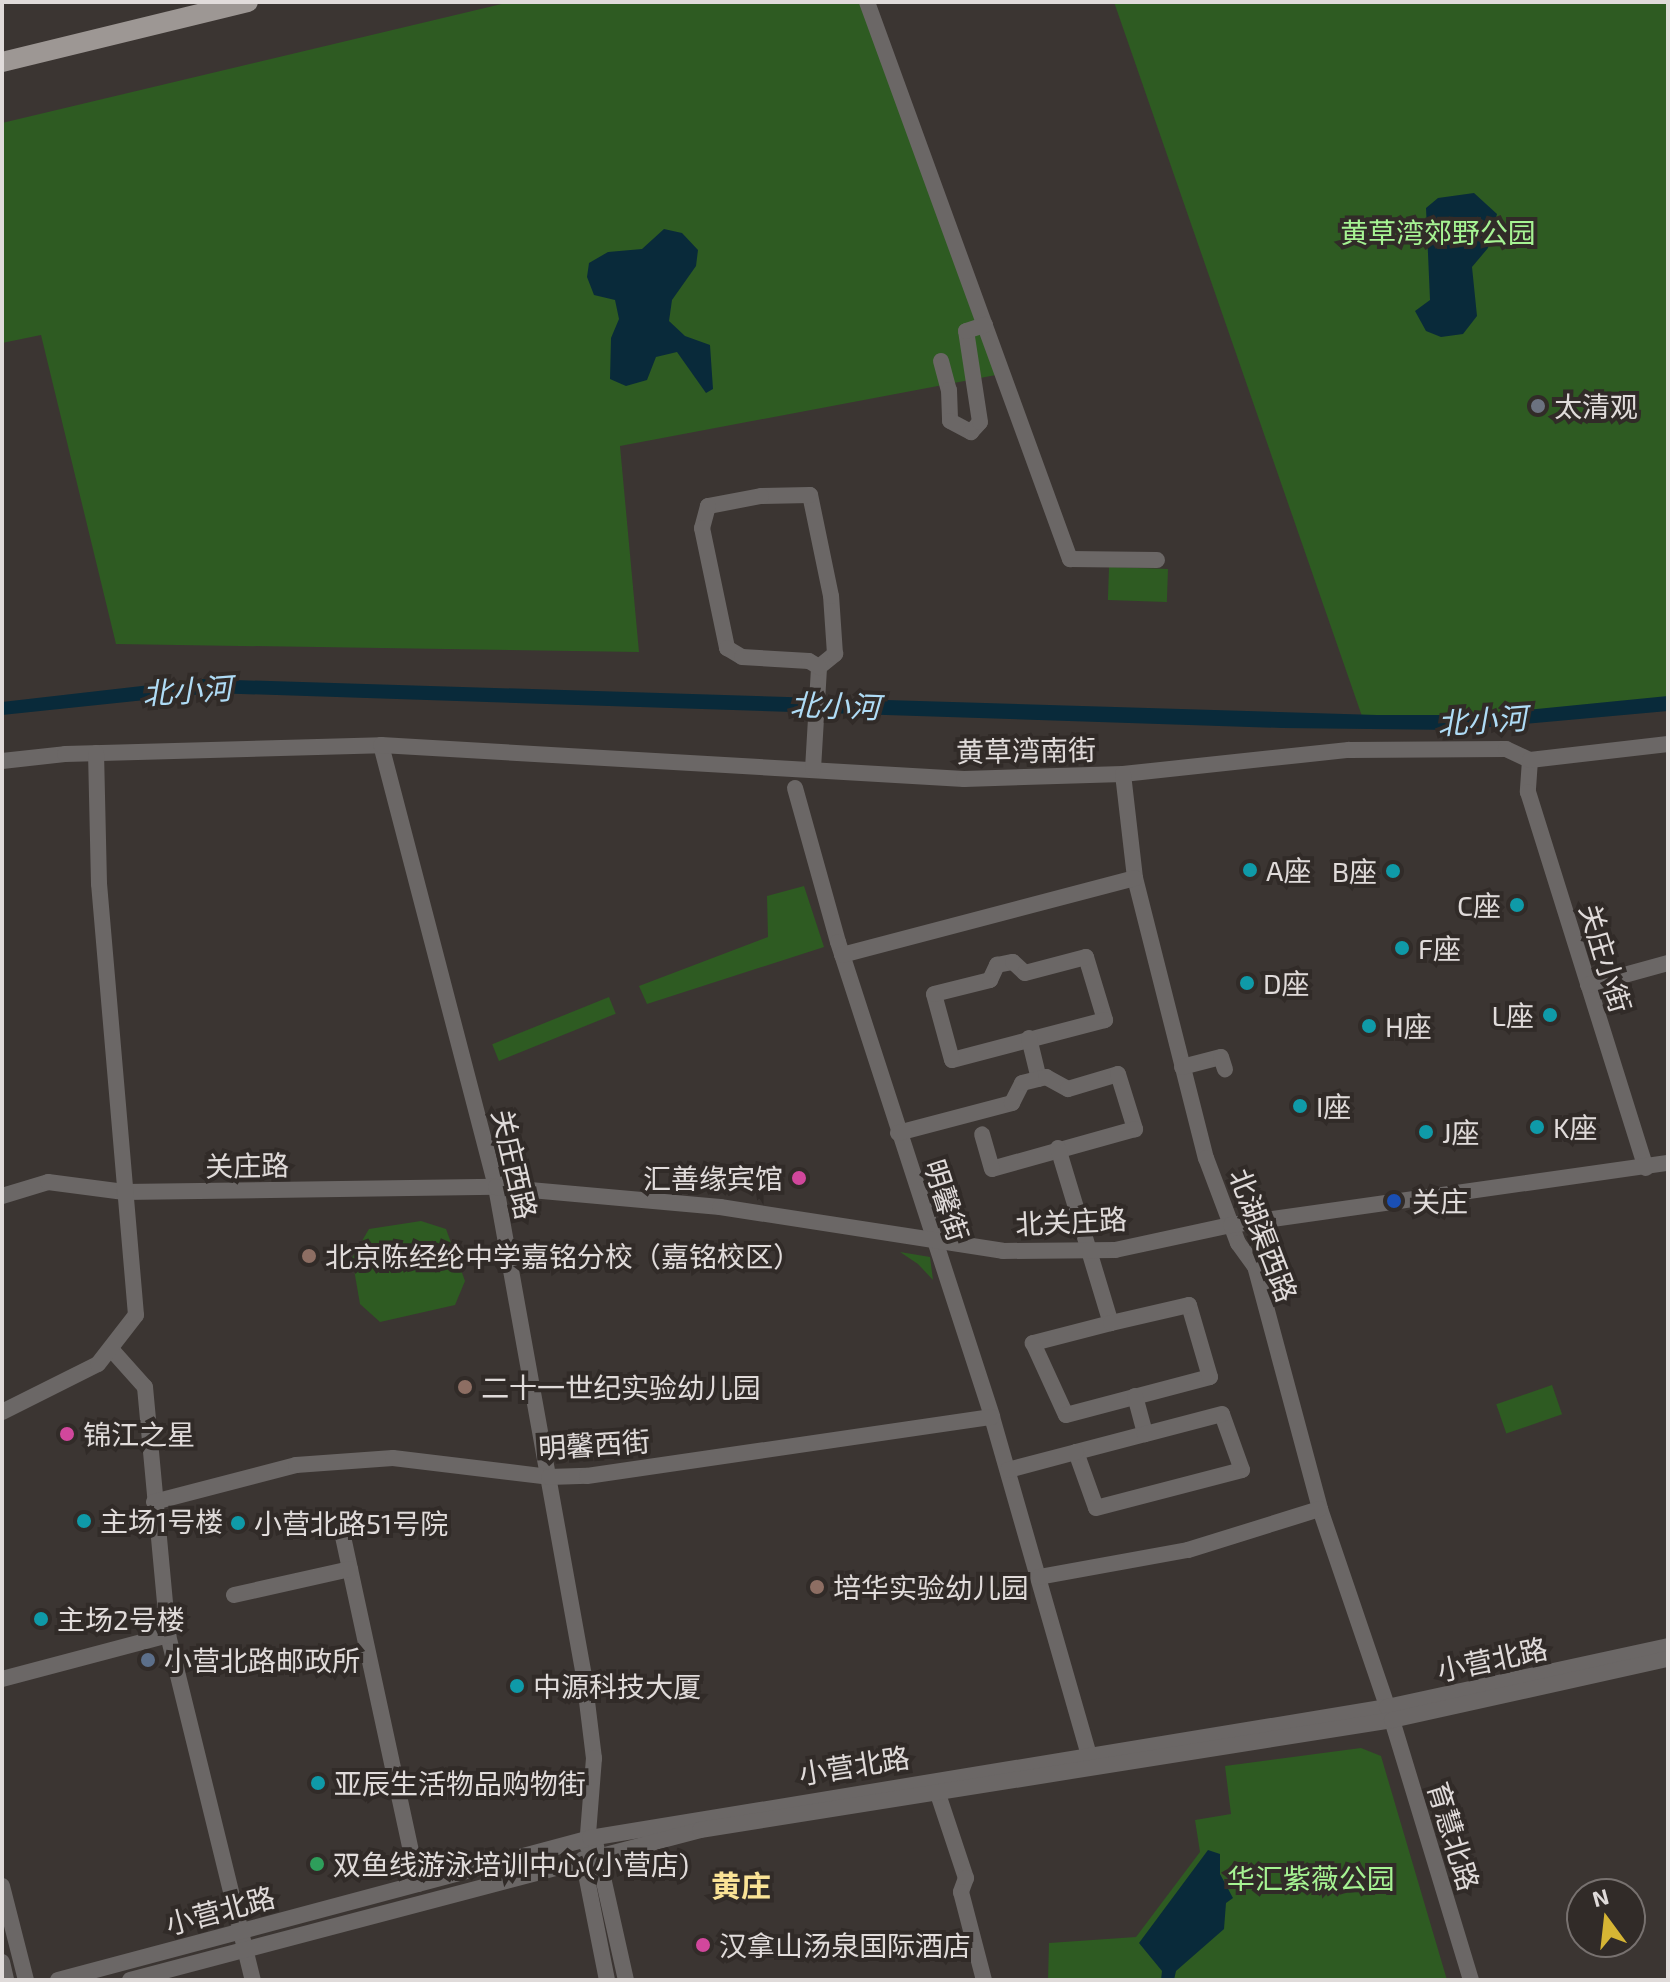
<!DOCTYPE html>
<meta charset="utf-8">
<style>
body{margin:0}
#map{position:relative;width:1670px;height:1982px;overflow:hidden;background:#3b3532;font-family:"Exo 2","Noto Sans SC",sans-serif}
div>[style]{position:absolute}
.green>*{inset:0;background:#2e5b22;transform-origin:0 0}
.water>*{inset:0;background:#092a3a}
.minor>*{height:16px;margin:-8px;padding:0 8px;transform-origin:8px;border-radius:8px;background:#6b6766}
.major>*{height:20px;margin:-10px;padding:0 10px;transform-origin:10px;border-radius:10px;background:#9d9794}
.dots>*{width:22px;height:22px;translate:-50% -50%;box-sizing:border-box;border:4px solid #312b28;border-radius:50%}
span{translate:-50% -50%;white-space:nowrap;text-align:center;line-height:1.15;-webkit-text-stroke:8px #312b28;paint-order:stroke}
.park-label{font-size:28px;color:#a6f393}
.poi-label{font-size:28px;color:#e0dbda}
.left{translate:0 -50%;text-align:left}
.right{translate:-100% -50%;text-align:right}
.street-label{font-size:28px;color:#e0dbda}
.water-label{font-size:30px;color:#afdcf6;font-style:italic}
.neighbourhood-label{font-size:30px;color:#fae396;font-weight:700}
.frame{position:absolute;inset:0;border:4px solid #e0dbda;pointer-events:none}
.north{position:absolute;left:1566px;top:1878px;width:80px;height:80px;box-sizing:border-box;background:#312b28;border:2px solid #77716f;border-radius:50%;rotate:345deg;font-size:22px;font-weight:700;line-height:32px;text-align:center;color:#e0dbda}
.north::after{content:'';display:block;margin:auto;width:28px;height:36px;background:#d6b534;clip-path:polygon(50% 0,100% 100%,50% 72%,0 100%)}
</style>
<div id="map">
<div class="green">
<i style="clip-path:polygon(510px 2px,862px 2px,996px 375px,620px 446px,639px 652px,116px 644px,41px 335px,2px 343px,2px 123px)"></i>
<i style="clip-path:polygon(1114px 2px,1668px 2px,1668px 700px,1443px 725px,1364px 722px)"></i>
<i style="left:1168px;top:569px;width:33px;height:59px;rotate:92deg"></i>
<i style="clip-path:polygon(804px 886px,824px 947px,647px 1004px,639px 986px,768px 937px,767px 896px)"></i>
<i style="left:609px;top:997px;width:18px;height:126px;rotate:68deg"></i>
<i style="clip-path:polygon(421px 1221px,446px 1229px,465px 1281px,455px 1305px,380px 1322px,360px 1304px,352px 1258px,369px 1229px)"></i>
<i style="clip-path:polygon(900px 1252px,930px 1257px,933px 1280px,918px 1264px)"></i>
<i style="left:1552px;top:1385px;width:31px;height:59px;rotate:71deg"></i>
<i style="clip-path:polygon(1361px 1748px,1381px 1756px,1447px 1980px,1048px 1980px,1049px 1943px,1136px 1937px,1200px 1852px,1195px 1820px,1231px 1814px,1225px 1766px)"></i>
</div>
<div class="water">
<i style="clip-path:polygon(1474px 193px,1497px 214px,1488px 248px,1472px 267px,1477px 316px,1463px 334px,1441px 337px,1426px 331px,1415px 311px,1430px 300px,1426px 208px,1438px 198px)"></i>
<i style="clip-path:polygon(664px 229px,682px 233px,698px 250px,696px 266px,672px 300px,669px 321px,685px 336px,710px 345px,713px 389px,706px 393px,677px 352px,656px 357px,647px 380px,626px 386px,610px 379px,611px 338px,619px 319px,615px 300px,594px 295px,587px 277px,589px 263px,608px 252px,642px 249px)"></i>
<i style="clip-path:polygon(203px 679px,1377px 715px,1476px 715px,1668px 696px,1668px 711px,1457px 730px,1282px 728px,212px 693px,2px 715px,2px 702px)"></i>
<i style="clip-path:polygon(1208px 1850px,1220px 1854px,1220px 1874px,1233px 1898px,1226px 1903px,1224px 1929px,1176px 1971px,1174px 1980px,1161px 1980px,1162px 1971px,1139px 1943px)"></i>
</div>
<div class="minor">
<i style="left:867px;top:2px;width:593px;rotate:69.98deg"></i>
<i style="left:1070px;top:559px;width:87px;rotate:0.7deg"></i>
<i style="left:941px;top:361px;width:30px;rotate:75deg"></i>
<i style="left:949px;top:390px;width:31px;rotate:88deg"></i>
<i style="left:950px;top:421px;width:24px;rotate:28deg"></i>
<i style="left:971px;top:432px;width:13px;rotate:-48deg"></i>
<i style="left:980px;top:422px;width:92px;rotate:-98.7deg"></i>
<i style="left:966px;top:331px;width:20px;rotate:-18deg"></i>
<i style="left:381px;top:745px;width:457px;rotate:75.4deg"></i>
<i style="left:496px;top:1187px;width:498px;rotate:79.8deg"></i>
<i style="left:584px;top:1677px;width:82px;rotate:83deg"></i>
<i style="left:594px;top:1758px;width:88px;rotate:94.5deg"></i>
<i style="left:1530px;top:760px;width:32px;rotate:94deg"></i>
<i style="left:1528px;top:792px;width:394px;rotate:72.6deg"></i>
<i style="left:2px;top:761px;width:63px;rotate:-6.3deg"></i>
<i style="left:65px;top:754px;width:316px;rotate:-1.6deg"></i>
<i style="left:381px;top:745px;width:584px;rotate:3.34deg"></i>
<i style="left:964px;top:779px;width:159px;rotate:-1.8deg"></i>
<i style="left:1123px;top:774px;width:227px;rotate:-6.1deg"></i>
<i style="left:1349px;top:750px;width:157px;rotate:-0.4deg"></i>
<i style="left:1506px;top:749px;width:26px;rotate:25deg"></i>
<i style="left:1530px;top:760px;width:139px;rotate:-6.6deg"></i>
<i style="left:813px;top:769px;width:102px;rotate:-86.6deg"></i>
<i style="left:819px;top:667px;width:21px;rotate:-39deg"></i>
<i style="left:835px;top:654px;width:58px;rotate:-93.9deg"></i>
<i style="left:831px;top:596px;width:103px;rotate:-101.7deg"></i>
<i style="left:810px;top:495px;width:49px;rotate:178.8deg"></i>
<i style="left:761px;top:496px;width:54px;rotate:169.3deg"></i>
<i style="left:708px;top:506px;width:23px;rotate:105deg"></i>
<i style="left:702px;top:528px;width:123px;rotate:78.2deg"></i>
<i style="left:727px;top:648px;width:17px;rotate:31deg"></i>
<i style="left:742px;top:657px;width:67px;rotate:3.4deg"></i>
<i style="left:809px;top:661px;width:12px;rotate:31deg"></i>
<i style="left:1123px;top:774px;width:105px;rotate:83.4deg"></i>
<i style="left:1135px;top:878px;width:289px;rotate:75.8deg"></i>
<i style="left:1206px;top:1158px;width:91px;rotate:69.4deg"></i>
<i style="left:1238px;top:1243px;width:29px;rotate:54deg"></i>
<i style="left:1255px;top:1266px;width:252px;rotate:75deg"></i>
<i style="left:1320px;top:1509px;width:223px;rotate:71.2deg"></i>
<i style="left:1392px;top:1720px;width:272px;rotate:73.1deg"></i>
<i style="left:795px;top:788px;width:160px;rotate:74.4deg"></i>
<i style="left:838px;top:942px;width:499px;rotate:72deg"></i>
<i style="left:992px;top:1417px;width:348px;rotate:74deg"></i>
<i style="left:842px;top:955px;width:303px;rotate:-14.7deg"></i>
<i style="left:1086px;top:957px;width:66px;rotate:73.2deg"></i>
<i style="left:1105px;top:1020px;width:158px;rotate:165.3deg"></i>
<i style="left:952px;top:1060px;width:68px;rotate:-105.3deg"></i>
<i style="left:934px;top:994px;width:58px;rotate:-14deg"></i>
<i style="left:990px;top:980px;width:17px;rotate:-65deg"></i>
<i style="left:997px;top:965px;width:16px;rotate:-11deg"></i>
<i style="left:1013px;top:962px;width:16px;rotate:43deg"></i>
<i style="left:1025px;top:973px;width:63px;rotate:-14.7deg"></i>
<i style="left:1588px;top:985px;width:83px;rotate:-15.4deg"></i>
<i style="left:1029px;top:1038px;width:42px;rotate:76.3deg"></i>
<i style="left:1182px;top:1067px;width:40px;rotate:-14.4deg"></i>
<i style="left:1221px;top:1057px;width:13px;rotate:72deg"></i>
<i style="left:898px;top:1133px;width:118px;rotate:-14.7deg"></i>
<i style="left:1012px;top:1103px;width:22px;rotate:-63deg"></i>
<i style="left:1022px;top:1083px;width:25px;rotate:-14deg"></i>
<i style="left:1046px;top:1077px;width:25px;rotate:29deg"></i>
<i style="left:1068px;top:1089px;width:52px;rotate:-16.7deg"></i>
<i style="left:1118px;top:1074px;width:58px;rotate:72.8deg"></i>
<i style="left:1135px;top:1129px;width:148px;rotate:164.4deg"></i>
<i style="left:992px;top:1169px;width:36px;rotate:-106deg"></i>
<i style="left:1058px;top:1148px;width:183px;rotate:73.2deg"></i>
<i style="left:1111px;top:1323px;width:81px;rotate:165.6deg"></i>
<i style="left:1033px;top:1343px;width:79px;rotate:65.4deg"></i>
<i style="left:1066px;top:1415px;width:149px;rotate:-14.8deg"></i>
<i style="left:1210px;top:1377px;width:75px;rotate:-106.3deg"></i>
<i style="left:1189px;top:1305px;width:80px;rotate:167deg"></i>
<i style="left:2px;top:1196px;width:48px;rotate:-16.9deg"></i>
<i style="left:48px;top:1182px;width:77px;rotate:7.5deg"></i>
<i style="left:124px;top:1192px;width:372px;rotate:-0.8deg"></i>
<i style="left:496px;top:1187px;width:225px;rotate:5.1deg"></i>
<i style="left:720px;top:1207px;width:286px;rotate:8.8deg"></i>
<i style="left:1003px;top:1251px;width:112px;rotate:-0.5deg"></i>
<i style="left:1115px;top:1250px;width:119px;rotate:-12.2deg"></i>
<i style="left:1231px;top:1225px;width:441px;rotate:-8.1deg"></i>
<i style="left:111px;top:1349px;width:51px;rotate:48.2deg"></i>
<i style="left:145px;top:1387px;width:249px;rotate:84.7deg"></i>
<i style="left:168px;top:1635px;width:355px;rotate:76.2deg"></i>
<i style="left:1135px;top:1396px;width:39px;rotate:75deg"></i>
<i style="left:1145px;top:1434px;width:71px;rotate:165.4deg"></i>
<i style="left:1076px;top:1452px;width:59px;rotate:70.3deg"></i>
<i style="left:1096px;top:1508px;width:151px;rotate:-14.6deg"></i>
<i style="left:1242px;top:1470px;width:59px;rotate:-109.7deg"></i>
<i style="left:1222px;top:1414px;width:80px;rotate:165.4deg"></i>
<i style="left:2px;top:1412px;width:107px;rotate:-26.6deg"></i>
<i style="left:98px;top:1364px;width:62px;rotate:-52.2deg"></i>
<i style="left:136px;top:1315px;width:433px;rotate:-94.9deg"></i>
<i style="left:99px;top:884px;width:131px;rotate:-91.3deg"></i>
<i style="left:1008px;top:1470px;width:70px;rotate:-14.8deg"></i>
<i style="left:154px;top:1502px;width:147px;rotate:-14.6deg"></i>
<i style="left:296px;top:1465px;width:97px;rotate:-4.1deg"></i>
<i style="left:393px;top:1458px;width:157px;rotate:6.9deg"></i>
<i style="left:549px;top:1477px;width:38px;rotate:-2deg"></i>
<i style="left:587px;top:1476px;width:409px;rotate:-8.3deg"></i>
<i style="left:342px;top:1532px;width:360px;rotate:77.8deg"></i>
<i style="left:1039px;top:1577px;width:151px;rotate:-10.3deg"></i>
<i style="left:1188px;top:1550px;width:138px;rotate:-17.3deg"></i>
<i style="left:234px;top:1595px;width:119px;rotate:-12.6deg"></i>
<i style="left:2px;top:1679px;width:172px;rotate:-14.8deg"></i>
<i style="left:937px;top:1791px;width:92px;rotate:71.6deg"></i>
<i style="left:966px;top:1878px;width:15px;rotate:110deg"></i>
<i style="left:961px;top:1892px;width:91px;rotate:75.4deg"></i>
<i style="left:596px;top:1846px;width:137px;rotate:77.4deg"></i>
<i style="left:583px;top:1859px;width:123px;rotate:78.8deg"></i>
<i style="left:2px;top:1886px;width:97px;rotate:75.7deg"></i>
<i style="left:2px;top:1962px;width:18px;rotate:77deg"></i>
<i style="left:58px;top:1980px;width:551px;rotate:-14.94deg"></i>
<i style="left:590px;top:1838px;width:808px;rotate:-9.33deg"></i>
<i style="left:1387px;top:1707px;width:288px;rotate:-12.2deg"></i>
<i style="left:130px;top:1980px;width:589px;rotate:-14.74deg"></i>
<i style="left:700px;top:1830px;width:701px;rotate:-9.03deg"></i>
<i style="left:1392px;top:1720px;width:283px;rotate:-12.5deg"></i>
</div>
<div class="major">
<i style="left:2px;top:62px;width:253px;rotate:-13.7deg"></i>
</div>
<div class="dots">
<i style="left:1538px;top:406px;background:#6b7280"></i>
<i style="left:1250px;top:870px;background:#0f9aa8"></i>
<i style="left:1393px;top:871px;background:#0f9aa8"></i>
<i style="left:1517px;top:905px;background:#0f9aa8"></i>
<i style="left:1402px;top:948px;background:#0f9aa8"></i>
<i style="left:1247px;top:983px;background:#0f9aa8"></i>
<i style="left:1550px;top:1015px;background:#0f9aa8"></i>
<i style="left:1369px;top:1026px;background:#0f9aa8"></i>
<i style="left:1300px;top:1106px;background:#0f9aa8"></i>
<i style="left:1537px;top:1127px;background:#0f9aa8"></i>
<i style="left:1426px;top:1132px;background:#0f9aa8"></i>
<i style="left:799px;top:1178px;background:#d1479c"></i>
<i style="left:1394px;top:1201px;background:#1a4fb4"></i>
<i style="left:309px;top:1256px;background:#8d6e63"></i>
<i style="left:465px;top:1387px;background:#8d6e63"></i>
<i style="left:67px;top:1434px;background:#d1479c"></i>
<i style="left:84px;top:1521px;background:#0f9aa8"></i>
<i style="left:238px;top:1523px;background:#0f9aa8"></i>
<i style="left:817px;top:1587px;background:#8d6e63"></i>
<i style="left:41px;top:1619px;background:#0f9aa8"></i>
<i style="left:148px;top:1660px;background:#5c6f8a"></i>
<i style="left:517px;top:1686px;background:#0f9aa8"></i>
<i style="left:318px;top:1783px;background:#0f9aa8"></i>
<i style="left:317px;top:1864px;background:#2e9e5b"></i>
<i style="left:703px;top:1945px;background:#d1479c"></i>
</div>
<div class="park-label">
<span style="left:1438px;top:232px">黄草湾郊野公园</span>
<span style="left:1311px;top:1878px">华汇紫薇公园</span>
</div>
<div class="poi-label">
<span class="left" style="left:1554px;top:406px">太清观</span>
<span class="left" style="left:1266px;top:870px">A座</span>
<span class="right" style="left:1377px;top:871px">B座</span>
<span class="right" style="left:1501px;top:905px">C座</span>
<span class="left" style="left:1418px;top:948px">F座</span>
<span class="left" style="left:1263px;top:983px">D座</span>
<span class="right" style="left:1534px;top:1015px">L座</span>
<span class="left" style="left:1385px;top:1026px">H座</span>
<span class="left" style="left:1316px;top:1106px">I座</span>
<span class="left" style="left:1553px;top:1127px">K座</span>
<span class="left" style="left:1442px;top:1132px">J座</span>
<span class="right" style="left:783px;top:1178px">汇善缘宾馆</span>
<span class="left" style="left:1412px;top:1201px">关庄</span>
<span class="left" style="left:325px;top:1256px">北京陈经纶中学嘉铭分校（嘉铭校区）</span>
<span class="left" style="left:481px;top:1387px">二十一世纪实验幼儿园</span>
<span class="left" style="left:83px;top:1434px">锦江之星</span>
<span class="left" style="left:100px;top:1521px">主场1号楼</span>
<span class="left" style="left:254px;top:1523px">小营北路51号院</span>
<span class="left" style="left:833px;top:1587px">培华实验幼儿园</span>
<span class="left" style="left:57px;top:1619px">主场2号楼</span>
<span class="left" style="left:164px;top:1660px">小营北路邮政所</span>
<span class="left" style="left:533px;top:1686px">中源科技大厦</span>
<span class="left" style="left:334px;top:1783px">亚辰生活物品购物街</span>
<span class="left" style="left:333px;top:1864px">双鱼线游泳培训中心(小营店)</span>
<span class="left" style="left:719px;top:1945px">汉拿山汤泉国际酒店</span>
</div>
<div class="street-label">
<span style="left:1026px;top:750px;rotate:-1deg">黄草湾南街</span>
<span style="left:1606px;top:958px;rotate:73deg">关庄小街</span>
<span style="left:515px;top:1164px;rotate:77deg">关庄西路</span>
<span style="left:247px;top:1165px;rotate:-1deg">关庄路</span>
<span style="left:947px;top:1200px;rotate:72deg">明馨街</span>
<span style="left:1071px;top:1221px;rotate:-3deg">北关庄路</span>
<span style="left:1264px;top:1235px;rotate:69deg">北湖渠西路</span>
<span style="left:594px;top:1444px;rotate:-4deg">明馨西街</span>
<span style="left:1492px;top:1659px;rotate:-12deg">小营北路</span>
<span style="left:854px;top:1765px;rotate:-9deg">小营北路</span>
<span style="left:1454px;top:1836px;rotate:73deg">育慧北路</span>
<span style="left:220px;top:1910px;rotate:-15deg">小营北路</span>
</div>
<div class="water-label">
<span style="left:187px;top:690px;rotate:-4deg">北小河</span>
<span style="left:835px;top:705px;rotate:2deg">北小河</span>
<span style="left:1482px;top:720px;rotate:-4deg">北小河</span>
</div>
<div class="neighbourhood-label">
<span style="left:741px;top:1885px">黄庄</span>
</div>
<div class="frame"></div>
<div class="north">N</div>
</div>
